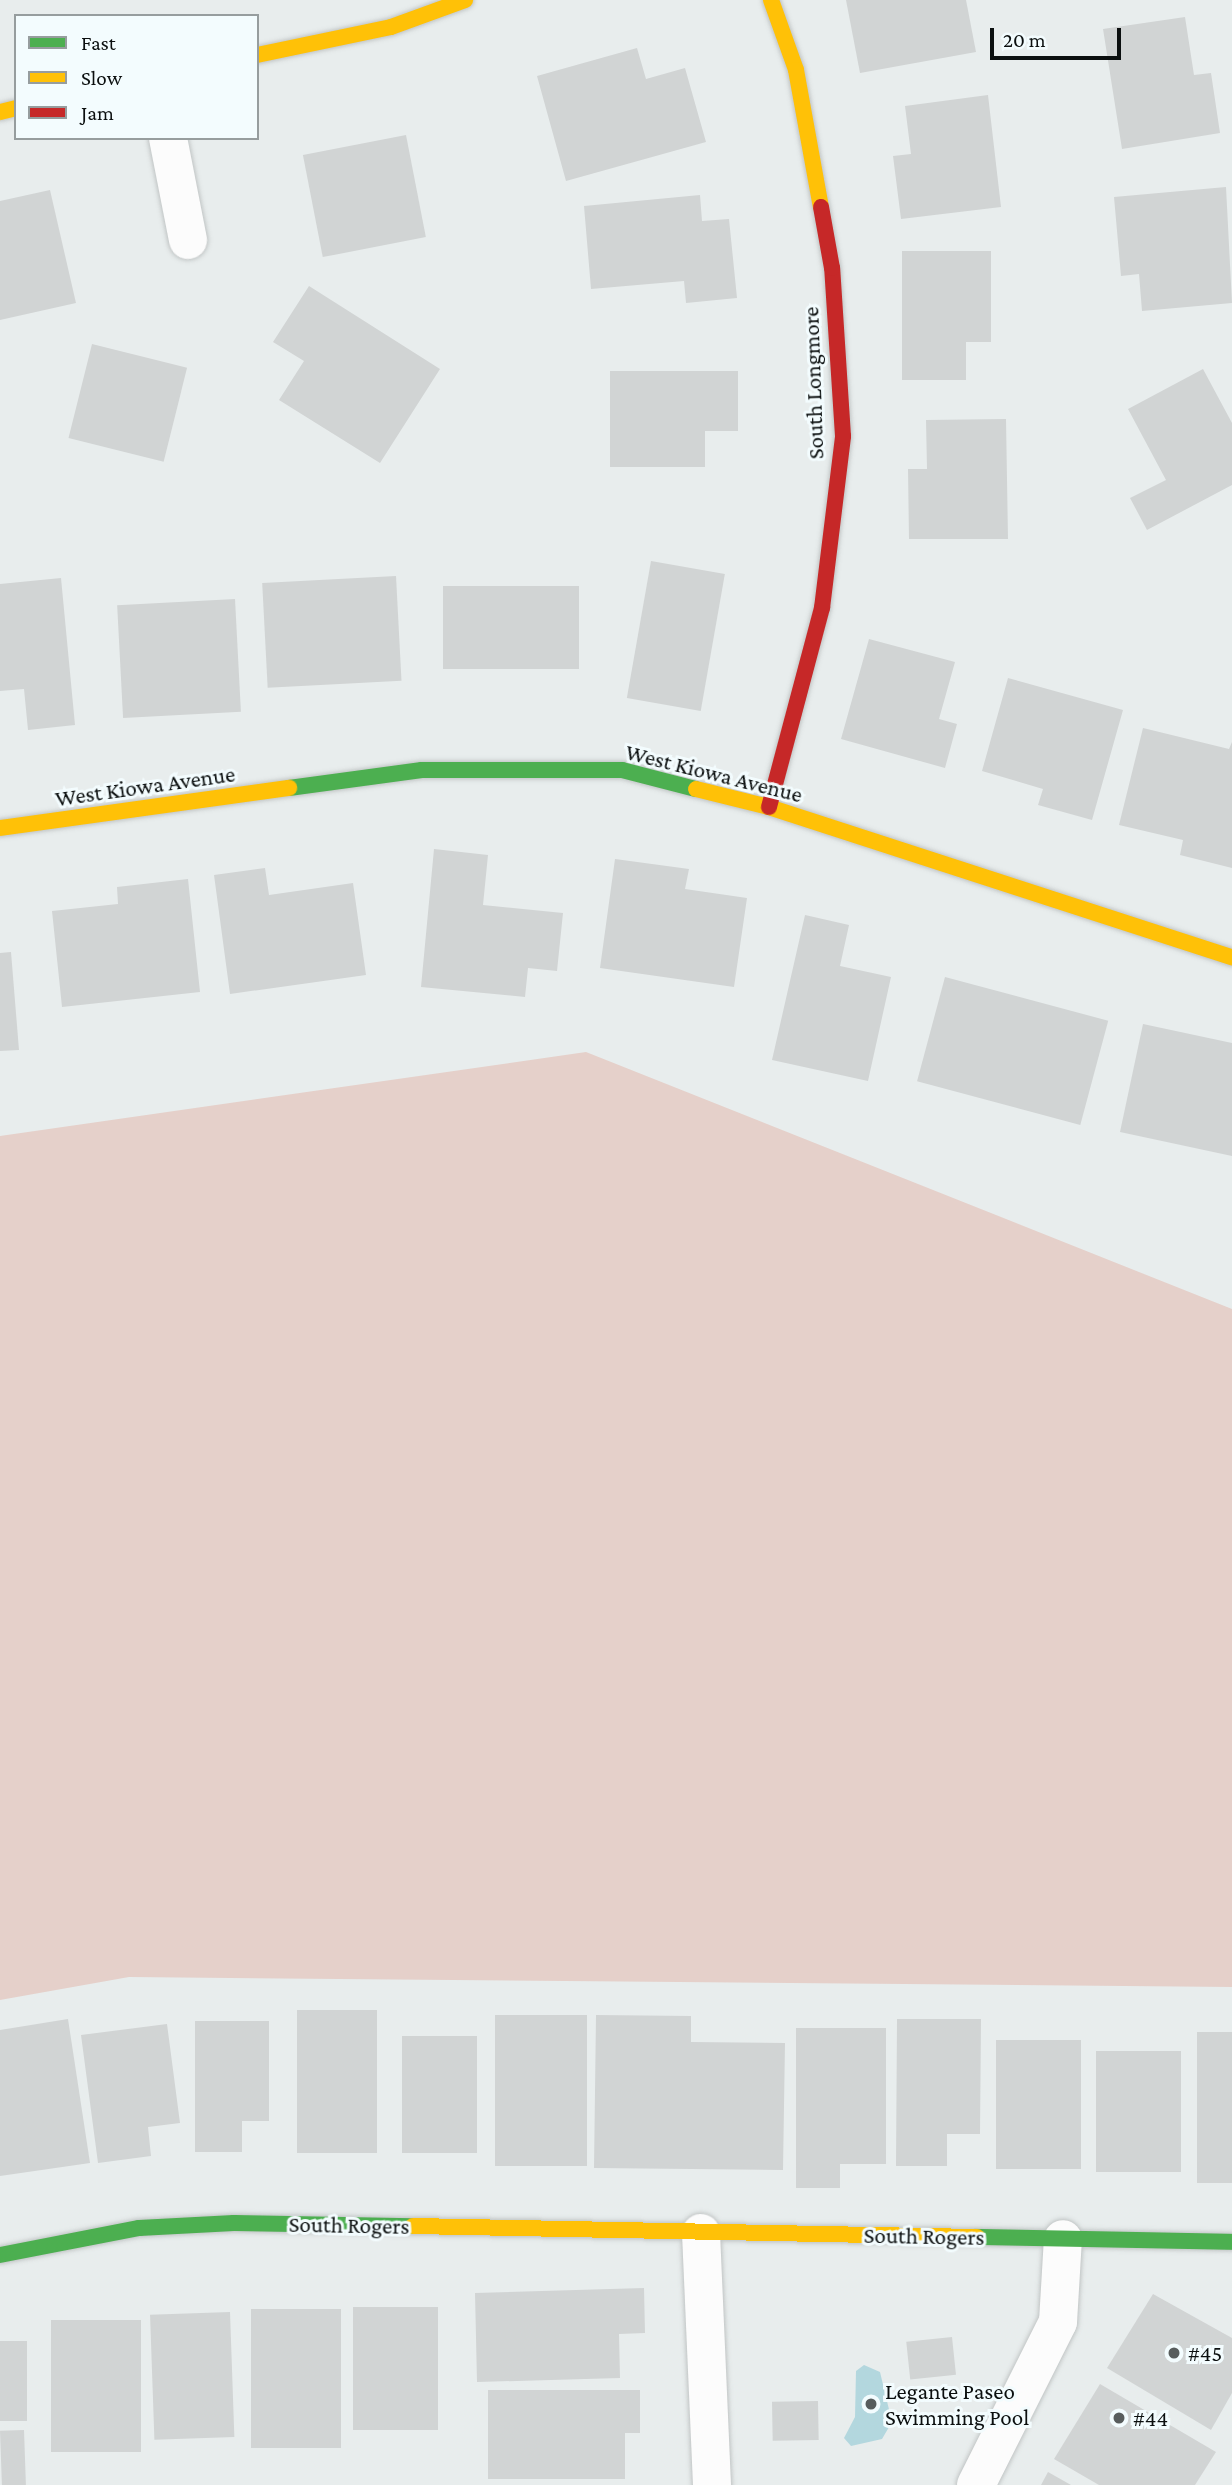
<!DOCTYPE html>
<style>
body{margin:0}
#map{position:relative;width:1232px;height:2485px;overflow:hidden;background:#e8eded;font-family:"Crimson Pro",serif}
div>[style]{position:absolute}
.green>*{inset:0;background:#e5d0ca}
.water>*{inset:0;background:#b3d7de}
.building>*{inset:0;background:#d1d4d4;transform-origin:0 0}
.roads{filter:drop-shadow(0 0 2px #c1c5c5) drop-shadow(0 0 2px #c1c5c5)}
.street>*{height:38px;margin:-19px;padding:0 19px;transform-origin:19px;border-radius:19px;background:#fcfcfc}
.fast>*{height:16px;margin:-8px;padding:0 8px;transform-origin:8px;border-radius:8px;background:#4caf50}
.slow>*{height:16px;margin:-8px;padding:0 8px;transform-origin:8px;border-radius:8px;background:#ffc107}
.jam>*{height:16px;margin:-8px;padding:0 8px;transform-origin:8px;border-radius:8px;background:#c62828}
.dots>*{width:19px;height:19px;translate:-50% -50%;box-sizing:border-box;border:4px solid #f3fcfe;border-radius:50%}
span{translate:-50% -50%;white-space:nowrap;text-align:center;line-height:1.15;-webkit-text-stroke:6px #f3fcfe;paint-order:stroke}
.street-label{font-size:23px;color:#0b0f0f}
.poi-label{font-size:23px;color:#0b0f0f}
.left{translate:0 -50%;text-align:left}
.legend{position:absolute;left:14px;top:14px;width:245px;height:126px;box-sizing:border-box;background:#f3fcfe;border:2px solid #969d9e;margin:0;padding:9px 12px;list-style:none;font-size:21px;color:#0b0f0f}
.legend li{display:flex;align-items:center;gap:14px;height:35px}
.legend b{width:35px;border:2px solid #969d9e}
.scale{position:absolute;left:990px;top:28px;width:131px;height:32px;box-sizing:border-box;border:4px solid #0b0f0f;border-top:0;padding-left:9px;font-size:21px;line-height:24px;white-space:nowrap;color:#0b0f0f;-webkit-text-stroke:5px #f3fcfe;paint-order:stroke}
</style>
<div id="map">
<div class="green">
<i style="clip-path:polygon(586px 1052px,1232px 1309px,1232px 1987px,129px 1977px,0 2000px,0 1136px)"></i>
</div>
<div class="water">
<i style="clip-path:polygon(864px 2365px,880px 2372px,892px 2422px,882px 2439px,851px 2446px,844px 2438px,855px 2417px,856px 2371px)"></i>
</div>
<div class="building">
<i style="clip-path:polygon(846px 0,966px 0,976px 52px,860px 73px)"></i>
<i style="clip-path:polygon(1185px 17px,1194px 75px,1211px 73px,1220px 133px,1122px 149px,1103px 29px)"></i>
<i style="clip-path:polygon(637px 48px,646px 79px,685px 68px,706px 142px,566px 181px,537px 76px)"></i>
<i style="clip-path:polygon(988px 95px,1001px 207px,901px 219px,893px 156px,911px 154px,905px 106px)"></i>
<i style="left:406px;top:135px;width:104px;height:105px;rotate:79deg"></i>
<i style="clip-path:polygon(1226px 187px,1232px 303px,1142px 311px,1139px 274px,1121px 276px,1114px 197px)"></i>
<i style="clip-path:polygon(50px 190px,76px 303px,0 320px,0 201px)"></i>
<i style="clip-path:polygon(700px 195px,702px 221px,729px 219px,737px 298px,686px 303px,684px 281px,591px 289px,584px 206px)"></i>
<i style="clip-path:polygon(902px 251px,991px 251px,991px 342px,966px 342px,966px 380px,902px 380px)"></i>
<i style="clip-path:polygon(309px 286px,440px 369px,380px 463px,279px 400px,304px 361px,273px 342px)"></i>
<i style="left:92px;top:344px;width:98px;height:97px;rotate:14deg"></i>
<i style="clip-path:polygon(1203px 369px,1232px 423px,1232px 485px,1147px 530px,1130px 498px,1166px 480px,1128px 409px)"></i>
<i style="clip-path:polygon(610px 371px,738px 371px,738px 431px,705px 431px,705px 467px,610px 467px)"></i>
<i style="clip-path:polygon(1006px 419px,1008px 539px,909px 539px,908px 469px,927px 469px,926px 420px)"></i>
<i style="left:651px;top:561px;width:75px;height:139px;rotate:10deg"></i>
<i style="left:396px;top:576px;width:105px;height:134px;rotate:87deg"></i>
<i style="clip-path:polygon(61px 578px,75px 725px,28px 730px,24px 689px,0 691px,0 584px)"></i>
<i style="left:443px;top:586px;width:136px;height:83px"></i>
<i style="left:235px;top:599px;width:113px;height:118px;rotate:87deg"></i>
<i style="clip-path:polygon(869px 639px,955px 662px,939px 719px,957px 724px,945px 768px,841px 739px)"></i>
<i style="clip-path:polygon(1008px 678px,1123px 710px,1092px 820px,1038px 805px,1043px 789px,982px 771px)"></i>
<i style="clip-path:polygon(1143px 728px,1229px 749px,1232px 742px,1232px 868px,1180px 855px,1183px 840px,1119px 825px)"></i>
<i style="clip-path:polygon(434px 849px,488px 855px,483px 905px,563px 913px,557px 971px,528px 968px,525px 997px,421px 987px)"></i>
<i style="clip-path:polygon(615px 859px,689px 869px,685px 889px,747px 898px,734px 987px,600px 968px)"></i>
<i style="clip-path:polygon(265px 868px,269px 895px,353px 883px,366px 975px,230px 994px,214px 875px)"></i>
<i style="clip-path:polygon(188px 879px,200px 992px,62px 1007px,52px 911px,118px 904px,117px 887px)"></i>
<i style="clip-path:polygon(805px 915px,849px 925px,840px 966px,891px 977px,868px 1081px,772px 1060px)"></i>
<i style="clip-path:polygon(11px 952px,19px 1050px,0 1051px,0 953px)"></i>
<i style="left:945px;top:977px;width:169px;height:108px;rotate:15deg"></i>
<i style="clip-path:polygon(1143px 1024px,1232px 1043px,1232px 1156px,1120px 1132px)"></i>
<i style="left:297px;top:2010px;width:80px;height:143px"></i>
<i style="left:495px;top:2015px;width:92px;height:151px"></i>
<i style="clip-path:polygon(596px 2015px,691px 2016px,691px 2042px,785px 2043px,783px 2170px,594px 2168px)"></i>
<i style="clip-path:polygon(68px 2019px,90px 2163px,0 2176px,0 2030px)"></i>
<i style="clip-path:polygon(897px 2019px,981px 2019px,980px 2134px,947px 2134px,947px 2166px,896px 2166px)"></i>
<i style="clip-path:polygon(195px 2021px,269px 2021px,269px 2121px,242px 2121px,242px 2152px,195px 2152px)"></i>
<i style="clip-path:polygon(167px 2024px,180px 2123px,148px 2127px,151px 2156px,98px 2163px,81px 2035px)"></i>
<i style="clip-path:polygon(796px 2028px,886px 2028px,886px 2164px,840px 2164px,840px 2188px,796px 2188px)"></i>
<i style="left:1197px;top:2032px;width:35px;height:151px"></i>
<i style="left:402px;top:2036px;width:75px;height:117px"></i>
<i style="left:996px;top:2040px;width:85px;height:129px"></i>
<i style="left:1096px;top:2051px;width:85px;height:121px"></i>
<i style="clip-path:polygon(644px 2288px,645px 2333px,619px 2334px,620px 2378px,477px 2382px,475px 2293px)"></i>
<i style="clip-path:polygon(1153px 2294px,1232px 2338px,1232px 2393px,1211px 2430px,1107px 2368px)"></i>
<i style="left:353px;top:2307px;width:85px;height:123px"></i>
<i style="left:251px;top:2309px;width:90px;height:139px"></i>
<i style="left:230px;top:2312px;width:125px;height:80px;rotate:88deg"></i>
<i style="left:51px;top:2320px;width:90px;height:132px"></i>
<i style="left:952px;top:2337px;width:38px;height:46px;rotate:84deg"></i>
<i style="left:27px;top:2341px;width:80px;height:27px;rotate:90deg"></i>
<i style="clip-path:polygon(1100px 2384px,1216px 2452px,1195px 2485px,1099px 2485px,1054px 2459px)"></i>
<i style="clip-path:polygon(488px 2390px,640px 2390px,640px 2433px,625px 2433px,625px 2479px,488px 2479px)"></i>
<i style="left:818px;top:2401px;width:39px;height:46px;rotate:89deg"></i>
<i style="left:24px;top:2430px;width:55px;height:24px;rotate:88deg"></i>
<i style="clip-path:polygon(1048px 2472px,1071px 2485px,1041px 2485px)"></i>
</div>
<div class="roads">
<div class="street">
<i style="left:168px;top:138px;width:104px;rotate:78.9deg"></i>
<i style="left:701px;top:2233px;width:252px;rotate:87.5deg"></i>
<i style="left:976px;top:2485px;width:182px;rotate:-63.3deg"></i>
<i style="left:1058px;top:2322px;width:83px;rotate:-86.6deg"></i>
</div>
<div class="fast">
<i style="left:289px;top:788px;width:134px;rotate:-7.7deg"></i>
<i style="left:422px;top:770px;width:200px"></i>
<i style="left:622px;top:770px;width:76px;rotate:14.4deg"></i>
<i style="left:977px;top:2237px;width:255px;rotate:1.1deg"></i>
<i style="left:0;top:2255px;width:142px;rotate:-11deg"></i>
<i style="left:139px;top:2228px;width:95px;rotate:-3deg"></i>
<i style="left:234px;top:2223px;width:179px;rotate:1deg"></i>
</div>
<div class="slow">
<i style="left:771px;top:0;width:74px;rotate:70.3deg"></i>
<i style="left:796px;top:70px;width:139px;rotate:79.7deg"></i>
<i style="left:257px;top:55px;width:137px;rotate:-11.8deg"></i>
<i style="left:391px;top:27px;width:79px;rotate:-20deg"></i>
<i style="left:0;top:112px;width:16px;rotate:-14deg"></i>
<i style="left:696px;top:789px;width:75px;rotate:13.9deg"></i>
<i style="left:769px;top:807px;width:487px;rotate:18deg"></i>
<i style="left:0;top:828px;width:292px;rotate:-7.9deg"></i>
<i style="left:413px;top:2226px;width:564px;rotate:1.12deg"></i>
</div>
<div class="jam">
<i style="left:769px;top:807px;width:206px;rotate:-75.1deg"></i>
<i style="left:822px;top:608px;width:173px;rotate:-83deg"></i>
<i style="left:843px;top:436px;width:168px;rotate:-93.7deg"></i>
<i style="left:832px;top:268px;width:62px;rotate:-100.2deg"></i>
</div>
</div>
<div class="dots">
<i style="left:1174px;top:2353px;background:#585d5d"></i>
<i style="left:871px;top:2404px;background:#585d5d"></i>
<i style="left:1119px;top:2418px;background:#585d5d"></i>
</div>
<div class="street-label">
<span style="left:813px;top:383px;rotate:-92deg">South Longmore</span>
<span style="left:714px;top:773px;rotate:14deg">West Kiowa Avenue</span>
<span style="left:145px;top:786px;rotate:-8deg">West Kiowa Avenue</span>
<span style="left:349px;top:2225px;rotate:1deg">South Rogers</span>
<span style="left:924px;top:2236px;rotate:1deg">South Rogers</span>
</div>
<div class="poi-label">
<span class="left" style="left:1188px;top:2353px">#45</span>
<span class="left" style="left:885px;top:2404px">Legante Paseo<br>Swimming Pool</span>
<span class="left" style="left:1133px;top:2418px">#44</span>
</div>
<ul class="legend">
<li><b style="height:9px;background:#4caf50"></b>Fast</li>
<li><b style="height:9px;background:#ffc107"></b>Slow</li>
<li><b style="height:9px;background:#c62828"></b>Jam</li>
</ul>
<div class="scale">20 m</div>
</div>
